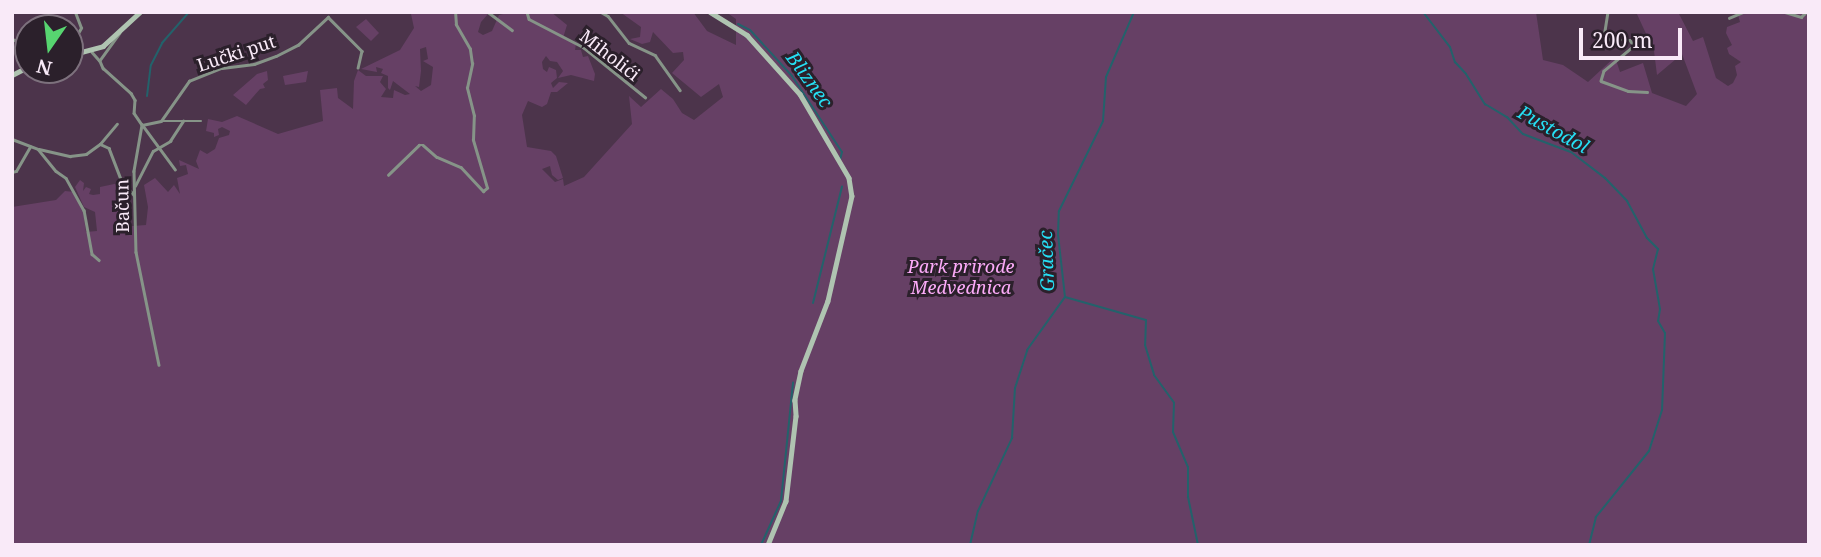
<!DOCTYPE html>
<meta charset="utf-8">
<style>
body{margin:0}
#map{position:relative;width:1821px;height:557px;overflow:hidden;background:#4c344b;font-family:"Noto Serif",serif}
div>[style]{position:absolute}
.green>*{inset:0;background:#664065}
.stream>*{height:2px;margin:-1px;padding:0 1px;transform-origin:1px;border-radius:1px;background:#23626b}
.minor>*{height:2.5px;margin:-1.25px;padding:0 1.25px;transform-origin:1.25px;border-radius:1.25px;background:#869488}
.secondary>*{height:4.5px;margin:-2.25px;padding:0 2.25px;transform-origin:2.25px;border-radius:2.25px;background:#afc4b1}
span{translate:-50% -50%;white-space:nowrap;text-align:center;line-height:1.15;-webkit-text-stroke:6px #2b202b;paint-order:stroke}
.street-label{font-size:18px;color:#f9eaf8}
.park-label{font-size:18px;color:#fcabf9;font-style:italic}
.water-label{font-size:19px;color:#26dff4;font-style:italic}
.frame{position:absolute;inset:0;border:14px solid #f9eaf8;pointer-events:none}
.north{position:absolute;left:14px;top:14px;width:70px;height:70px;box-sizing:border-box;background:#2b202b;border:2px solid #7d717d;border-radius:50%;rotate:194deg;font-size:19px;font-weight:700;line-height:28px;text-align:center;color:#f9eaf8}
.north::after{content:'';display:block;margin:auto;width:24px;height:32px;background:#57d570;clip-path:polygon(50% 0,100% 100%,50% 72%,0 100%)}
.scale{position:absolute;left:1579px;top:28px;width:103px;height:32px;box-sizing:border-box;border:4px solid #f9eaf8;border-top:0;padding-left:9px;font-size:21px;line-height:24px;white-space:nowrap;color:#f9eaf8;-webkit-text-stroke:5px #2b202b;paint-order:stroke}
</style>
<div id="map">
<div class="green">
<i style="clip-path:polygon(evenodd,414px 12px,486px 12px,488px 14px,481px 22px,478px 32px,483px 35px,492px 31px,499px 15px,511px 12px,551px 12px,567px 25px,563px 38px,576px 44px,575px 50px,581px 50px,583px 57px,588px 56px,595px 74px,594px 81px,571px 75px,558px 78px,563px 71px,557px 62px,550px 61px,546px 56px,542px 62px,543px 69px,547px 72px,549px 67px,556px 70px,557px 78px,551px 83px,553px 88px,559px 82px,568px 83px,557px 92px,551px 92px,547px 104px,542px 107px,528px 101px,522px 115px,527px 147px,551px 151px,556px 156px,563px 178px,558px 180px,552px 175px,550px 166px,542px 169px,555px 182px,563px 179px,564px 186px,584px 177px,632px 124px,629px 96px,641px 107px,661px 89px,673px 99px,682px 113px,694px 120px,723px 97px,719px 84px,701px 97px,672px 73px,684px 60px,683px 52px,673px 53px,653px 32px,650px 42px,642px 44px,630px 39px,640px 37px,641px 27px,620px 12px,693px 12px,707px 31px,736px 45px,736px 19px,726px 12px,1536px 12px,1543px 60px,1563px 65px,1588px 82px,1615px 57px,1620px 72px,1643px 63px,1652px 93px,1686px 106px,1697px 94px,1682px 54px,1657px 75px,1654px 51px,1636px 12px,1678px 12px,1693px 41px,1703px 37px,1716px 78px,1728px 86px,1733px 83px,1737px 75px,1735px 66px,1741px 62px,1729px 54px,1727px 48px,1732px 45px,1726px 33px,1727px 27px,1740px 22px,1738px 15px,1746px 12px,1809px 12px,1809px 545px,12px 545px,12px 207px,56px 200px,65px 191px,74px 192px,83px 211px,86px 232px,97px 231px,95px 212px,84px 207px,75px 187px,80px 180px,84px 183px,83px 191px,86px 187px,91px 189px,89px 194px,93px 195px,100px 194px,100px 187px,119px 183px,125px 190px,120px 192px,120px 227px,146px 225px,148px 207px,144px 185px,155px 178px,168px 192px,174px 185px,180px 194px,177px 178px,188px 174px,186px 165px,180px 166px,179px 160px,199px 169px,196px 161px,200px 150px,207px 154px,215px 149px,219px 138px,229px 135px,230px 131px,222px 127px,218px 129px,219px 135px,214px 137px,214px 133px,206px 131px,208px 119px,222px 122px,237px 116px,278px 134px,323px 121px,320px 90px,337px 88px,338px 98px,353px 109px,354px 81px,358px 70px,366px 76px,383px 76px,380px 82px,386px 89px,381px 97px,393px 98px,394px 90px,405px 95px,410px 94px,393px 81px,390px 90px,388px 88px,388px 76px,381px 73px,383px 69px,376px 67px,377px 72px,361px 69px,400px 50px,414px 28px,411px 14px,414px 12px,426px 47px,428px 59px,423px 61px,433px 67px,431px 85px,421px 91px,415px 86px,419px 87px,421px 71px,420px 49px,426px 47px)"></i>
<i style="clip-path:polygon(366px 19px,379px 33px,371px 41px,356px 27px)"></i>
<i style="clip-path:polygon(267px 71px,268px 80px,263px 84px,265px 88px,260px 89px,246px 105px,233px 95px,257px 74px)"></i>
<i style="clip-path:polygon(308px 71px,306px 82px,285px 85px,283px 76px)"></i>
</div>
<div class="stream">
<i style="left:1423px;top:12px;width:44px;rotate:52.4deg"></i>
<i style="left:1450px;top:47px;width:16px;rotate:72deg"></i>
<i style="left:1455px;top:62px;width:16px;rotate:47deg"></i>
<i style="left:1466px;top:74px;width:36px;rotate:58deg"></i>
<i style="left:1485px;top:104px;width:26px;rotate:31deg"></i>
<i style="left:1507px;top:117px;width:23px;rotate:47deg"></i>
<i style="left:1523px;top:134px;width:51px;rotate:20.6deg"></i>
<i style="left:1571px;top:152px;width:43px;rotate:37.4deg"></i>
<i style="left:1605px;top:178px;width:32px;rotate:46deg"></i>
<i style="left:1627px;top:201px;width:42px;rotate:61.6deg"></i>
<i style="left:1647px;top:238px;width:16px;rotate:45deg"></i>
<i style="left:1658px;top:249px;width:21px;rotate:104deg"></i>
<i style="left:1653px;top:269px;width:41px;rotate:80.1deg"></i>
<i style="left:1660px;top:309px;width:12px;rotate:99deg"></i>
<i style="left:1658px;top:321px;width:14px;rotate:60deg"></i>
<i style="left:1665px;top:333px;width:77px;rotate:92.2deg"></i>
<i style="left:1662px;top:410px;width:43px;rotate:107.6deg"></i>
<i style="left:1649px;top:451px;width:85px;rotate:128.8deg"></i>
<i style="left:1596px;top:517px;width:29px;rotate:104deg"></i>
<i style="left:738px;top:24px;width:13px;rotate:27deg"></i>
<i style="left:750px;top:30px;width:62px;rotate:47.6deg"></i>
<i style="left:792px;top:76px;width:91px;rotate:56.7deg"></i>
<i style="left:842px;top:152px;width:8px;rotate:104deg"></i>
<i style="left:147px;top:96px;width:31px;rotate:-83deg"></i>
<i style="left:151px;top:65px;width:25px;rotate:-63deg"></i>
<i style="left:162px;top:43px;width:41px;rotate:-48.9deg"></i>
<i style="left:1065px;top:297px;width:84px;rotate:15.9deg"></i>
<i style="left:1146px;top:320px;width:25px;rotate:92deg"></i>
<i style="left:1145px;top:345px;width:31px;rotate:73deg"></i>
<i style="left:1154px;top:375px;width:34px;rotate:54deg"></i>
<i style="left:1174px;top:403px;width:29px;rotate:92deg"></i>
<i style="left:1173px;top:432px;width:38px;rotate:67deg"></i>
<i style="left:1188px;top:467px;width:30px;rotate:90deg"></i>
<i style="left:1188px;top:497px;width:49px;rotate:78.2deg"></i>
<i style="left:813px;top:303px;width:120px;rotate:-76deg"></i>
<i style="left:761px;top:545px;width:48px;rotate:-65.6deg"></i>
<i style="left:781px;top:501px;width:119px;rotate:-84.2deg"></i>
<i style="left:970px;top:545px;width:35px;rotate:-77deg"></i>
<i style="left:978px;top:511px;width:81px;rotate:-65deg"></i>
<i style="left:1012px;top:438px;width:50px;rotate:-86.6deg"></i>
<i style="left:1015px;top:388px;width:40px;rotate:-72deg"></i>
<i style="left:1027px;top:350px;width:65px;rotate:-54.4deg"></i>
<i style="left:1065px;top:297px;width:62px;rotate:-96.4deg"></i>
<i style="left:1058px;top:235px;width:24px;rotate:-88deg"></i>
<i style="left:1059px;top:211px;width:100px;rotate:-63.9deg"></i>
<i style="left:1103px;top:121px;width:44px;rotate:-86.1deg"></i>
<i style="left:1106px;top:77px;width:71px;rotate:-66.7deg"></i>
</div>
<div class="minor">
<i style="left:488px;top:12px;width:30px;rotate:37deg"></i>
<i style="left:527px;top:12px;width:7px;rotate:74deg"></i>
<i style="left:529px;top:19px;width:61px;rotate:27.4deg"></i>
<i style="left:583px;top:47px;width:80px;rotate:38.9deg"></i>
<i style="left:601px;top:12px;width:8px;rotate:30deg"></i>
<i style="left:608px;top:16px;width:34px;rotate:52deg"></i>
<i style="left:629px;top:43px;width:29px;rotate:25deg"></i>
<i style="left:655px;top:55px;width:43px;rotate:54.5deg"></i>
<i style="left:1608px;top:12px;width:24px;rotate:99deg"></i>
<i style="left:1604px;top:36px;width:8px;rotate:30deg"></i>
<i style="left:1611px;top:40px;width:19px"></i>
<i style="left:1630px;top:40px;width:7px;rotate:56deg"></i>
<i style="left:1634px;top:46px;width:39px;rotate:140deg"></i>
<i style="left:1604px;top:71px;width:10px;rotate:107deg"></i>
<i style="left:1601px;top:81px;width:29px;rotate:20deg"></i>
<i style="left:1628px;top:91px;width:19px;rotate:3deg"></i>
<i style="left:1785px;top:12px;width:17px;rotate:17deg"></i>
<i style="left:1801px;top:17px;width:7px;rotate:-45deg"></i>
<i style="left:328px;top:17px;width:48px;rotate:45deg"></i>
<i style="left:362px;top:51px;width:17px;rotate:103deg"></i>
<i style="left:1729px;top:18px;width:15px;rotate:-23deg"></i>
<i style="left:120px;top:33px;width:34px;rotate:126deg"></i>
<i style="left:100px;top:61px;width:8px;rotate:67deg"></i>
<i style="left:103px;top:68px;width:38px;rotate:42deg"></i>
<i style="left:131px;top:93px;width:8px;rotate:60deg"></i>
<i style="left:135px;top:100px;width:13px;rotate:94deg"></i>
<i style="left:134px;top:113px;width:14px;rotate:56deg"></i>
<i style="left:142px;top:125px;width:47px;rotate:99.9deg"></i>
<i style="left:134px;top:171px;width:81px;rotate:88.6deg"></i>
<i style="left:136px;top:252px;width:115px;rotate:78.5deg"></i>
<i style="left:12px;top:39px;width:17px;rotate:21deg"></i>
<i style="left:70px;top:47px;width:22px;rotate:-60deg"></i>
<i style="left:81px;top:28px;width:17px;rotate:-111deg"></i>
<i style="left:92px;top:52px;width:11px;rotate:49deg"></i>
<i style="left:162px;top:121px;width:21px"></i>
<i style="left:12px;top:139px;width:28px;rotate:21deg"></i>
<i style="left:38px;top:149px;width:28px;rotate:51deg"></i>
<i style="left:56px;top:171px;width:12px;rotate:35deg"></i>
<i style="left:66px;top:178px;width:37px;rotate:61deg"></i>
<i style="left:84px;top:210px;width:45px;rotate:79.7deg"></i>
<i style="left:92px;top:254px;width:9px;rotate:41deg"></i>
<i style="left:100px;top:144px;width:26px;rotate:-50deg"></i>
<i style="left:39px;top:149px;width:32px;rotate:13deg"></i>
<i style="left:70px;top:156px;width:16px;rotate:-7deg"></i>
<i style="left:86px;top:154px;width:17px;rotate:-36deg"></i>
<i style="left:100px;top:144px;width:10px;rotate:24deg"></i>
<i style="left:109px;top:148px;width:33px;rotate:69deg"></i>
<i style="left:121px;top:179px;width:21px;rotate:51deg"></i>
<i style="left:175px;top:170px;width:56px;rotate:-126.3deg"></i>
<i style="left:142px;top:125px;width:19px;rotate:-12deg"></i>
<i style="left:161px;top:121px;width:49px;rotate:-55deg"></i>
<i style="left:189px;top:81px;width:35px;rotate:-22deg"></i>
<i style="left:222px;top:68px;width:32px;rotate:-7deg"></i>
<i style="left:254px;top:64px;width:23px;rotate:-20deg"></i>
<i style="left:276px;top:56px;width:25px;rotate:-27deg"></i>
<i style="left:298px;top:45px;width:41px;rotate:-43deg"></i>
<i style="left:12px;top:172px;width:4px;rotate:-14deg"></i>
<i style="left:16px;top:171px;width:28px;rotate:-60deg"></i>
<i style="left:388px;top:175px;width:43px;rotate:-44.1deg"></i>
<i style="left:419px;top:145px;width:4px"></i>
<i style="left:423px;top:145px;width:18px;rotate:41deg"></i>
<i style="left:437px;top:157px;width:26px;rotate:23deg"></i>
<i style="left:461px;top:167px;width:33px;rotate:47deg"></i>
<i style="left:483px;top:191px;width:5px;rotate:-37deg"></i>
<i style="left:487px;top:188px;width:50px;rotate:-106.3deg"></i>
<i style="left:473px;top:140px;width:24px;rotate:-88deg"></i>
<i style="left:474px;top:116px;width:29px;rotate:-104deg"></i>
<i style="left:467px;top:88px;width:25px;rotate:-78deg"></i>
<i style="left:472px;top:64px;width:15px;rotate:-98deg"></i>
<i style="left:470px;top:49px;width:28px;rotate:-120deg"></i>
<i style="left:456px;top:25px;width:13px;rotate:-94deg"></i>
<i style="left:135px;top:186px;width:39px;rotate:-63deg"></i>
<i style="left:153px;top:151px;width:20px;rotate:-30deg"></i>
<i style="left:170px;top:141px;width:24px;rotate:-57deg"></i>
<i style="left:183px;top:121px;width:18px"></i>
</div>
<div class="secondary">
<i style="left:710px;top:12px;width:44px;rotate:31.9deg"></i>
<i style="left:747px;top:35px;width:79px;rotate:48.1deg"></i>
<i style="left:800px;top:94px;width:97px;rotate:59.7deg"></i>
<i style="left:849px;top:178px;width:18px;rotate:81deg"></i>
<i style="left:852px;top:196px;width:108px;rotate:102.9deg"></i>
<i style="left:828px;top:301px;width:75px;rotate:111.1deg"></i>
<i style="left:801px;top:371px;width:30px;rotate:102deg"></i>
<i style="left:795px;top:400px;width:16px;rotate:86deg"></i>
<i style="left:796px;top:416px;width:86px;rotate:96.7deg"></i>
<i style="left:786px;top:501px;width:48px;rotate:112.2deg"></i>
<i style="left:70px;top:55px;width:34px;rotate:-15deg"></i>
<i style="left:103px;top:46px;width:50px;rotate:-42.6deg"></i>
<i style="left:12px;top:75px;width:18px;rotate:-27deg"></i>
</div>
<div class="street-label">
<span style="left:236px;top:53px;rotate:-18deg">Lučki put</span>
<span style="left:610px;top:55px;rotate:38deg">Miholići</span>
<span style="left:122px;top:206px;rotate:-91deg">Bačun</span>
</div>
<div class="park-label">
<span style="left:961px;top:277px">Park prirode<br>Medvednica</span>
</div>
<div class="water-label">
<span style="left:809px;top:80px;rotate:54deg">Bliznec</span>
<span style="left:1553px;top:130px;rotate:29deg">Pustodol</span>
<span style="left:1047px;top:261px;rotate:-92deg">Gračec</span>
</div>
<div class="frame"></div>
<div class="north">N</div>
<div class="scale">200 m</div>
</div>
